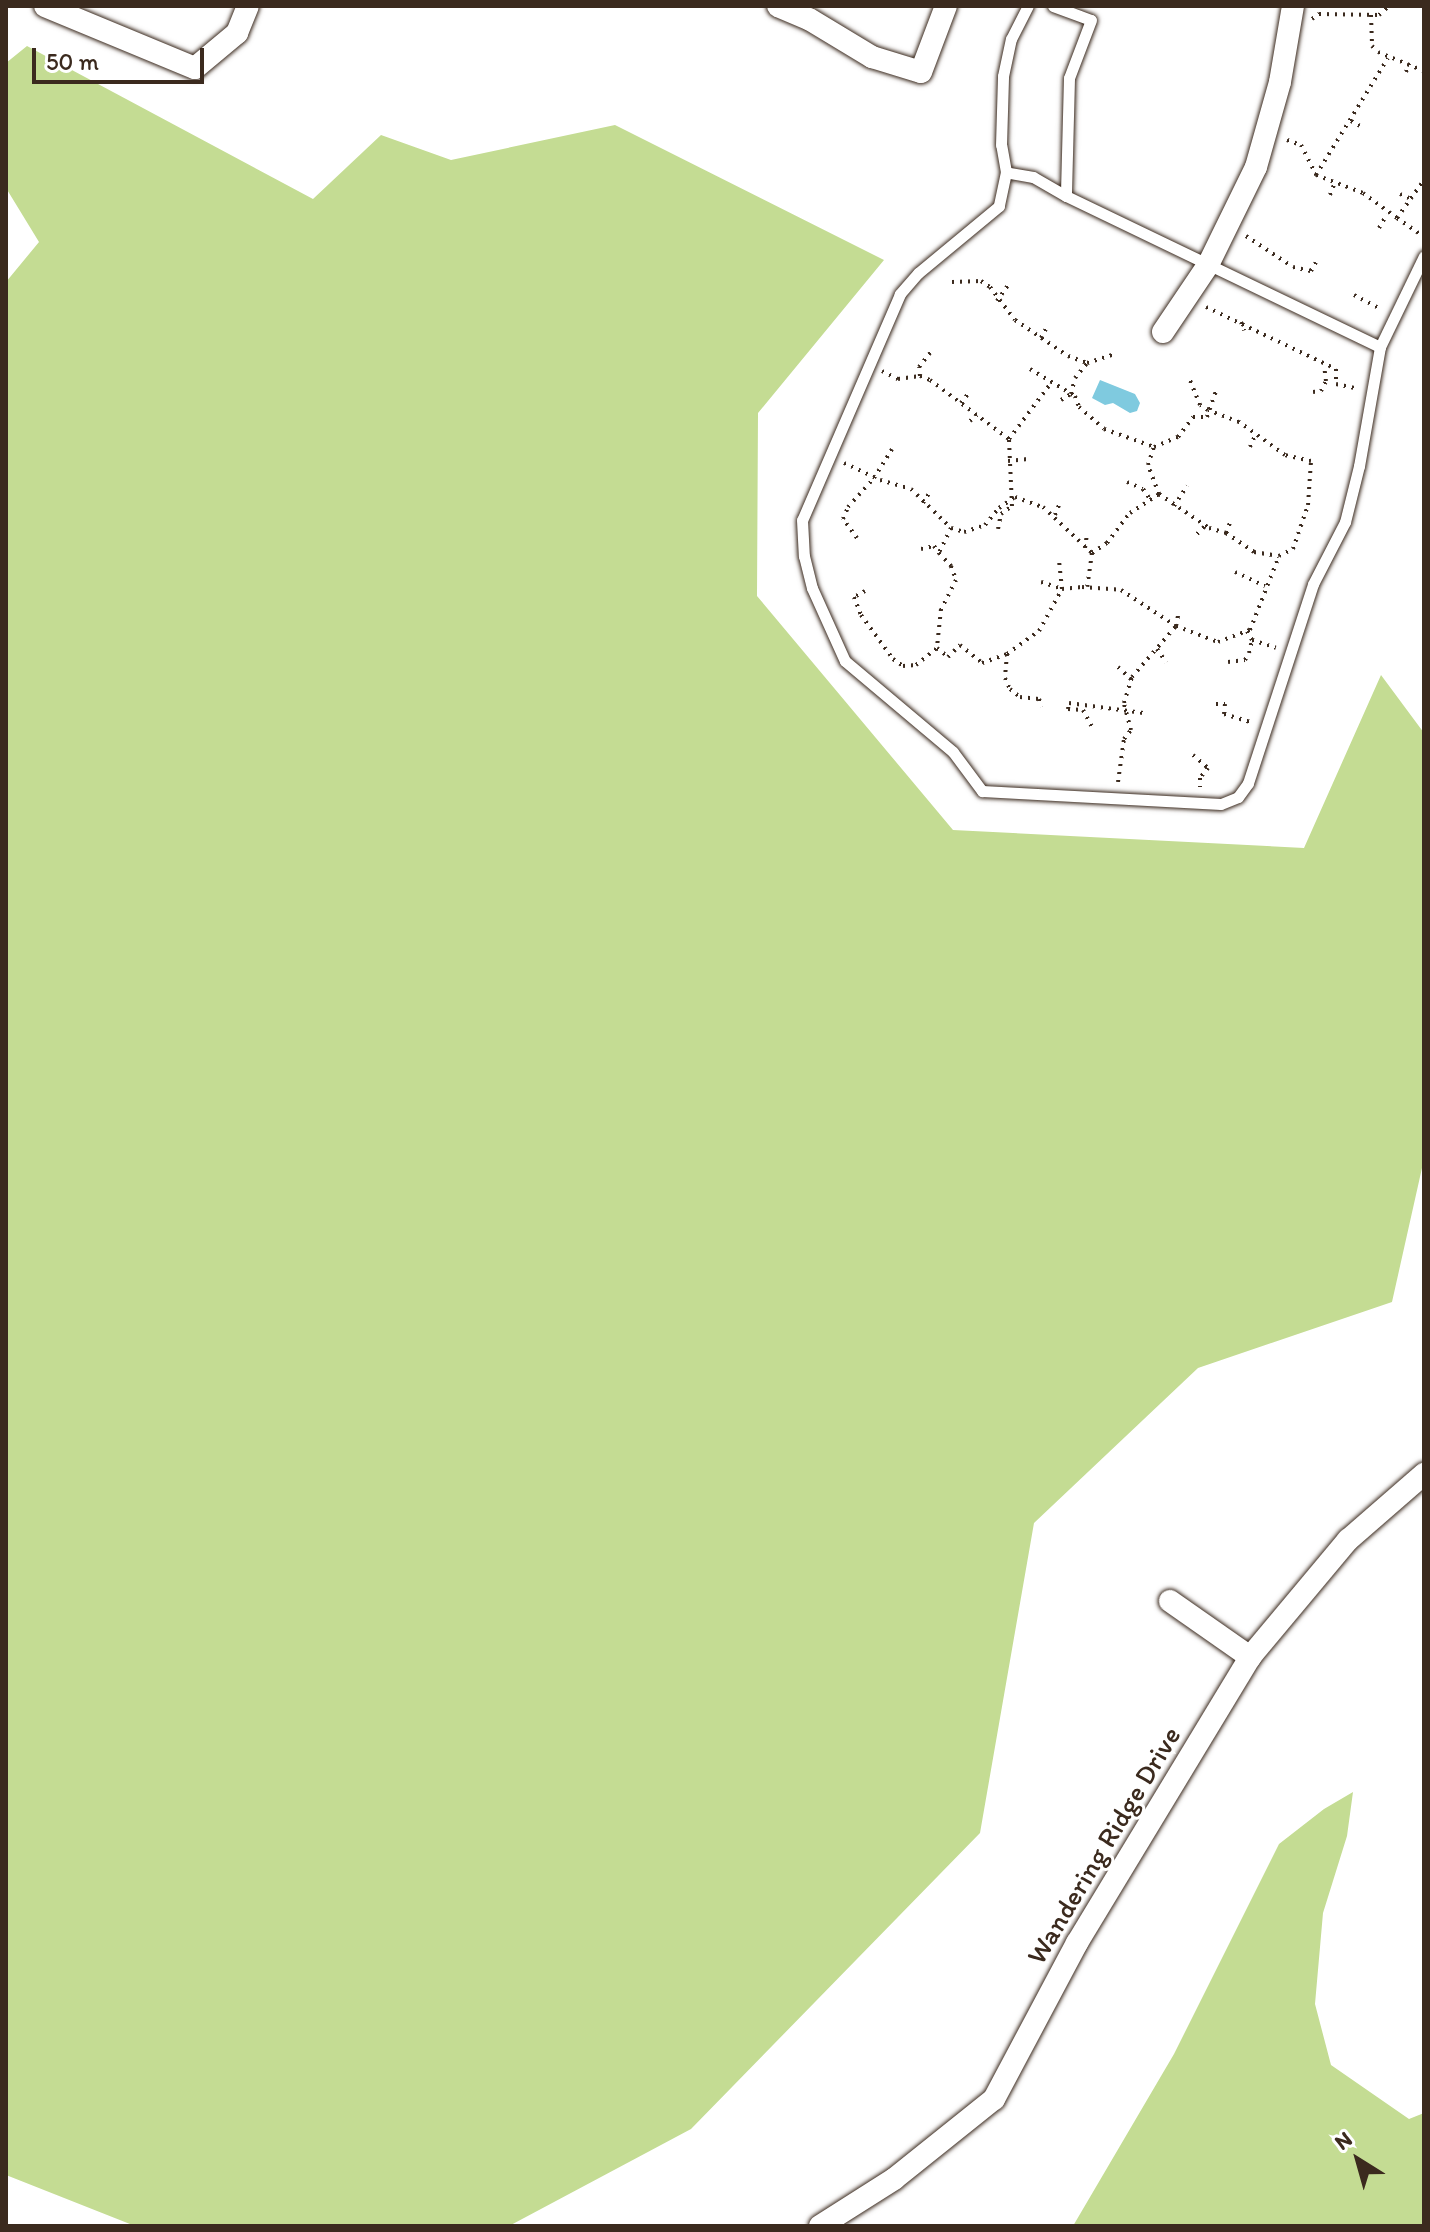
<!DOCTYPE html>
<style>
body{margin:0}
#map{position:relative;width:1430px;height:2232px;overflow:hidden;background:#fff;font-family:Itim,sans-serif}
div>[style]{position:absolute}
.green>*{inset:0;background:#c4dc93}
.water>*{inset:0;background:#7fcadf}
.path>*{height:4px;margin-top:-2px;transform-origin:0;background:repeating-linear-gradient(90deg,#3b2a1e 0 2px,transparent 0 8px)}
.roads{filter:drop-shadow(0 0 2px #3b2a1e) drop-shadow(0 0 2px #3b2a1e)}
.service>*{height:11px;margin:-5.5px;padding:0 5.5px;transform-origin:5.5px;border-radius:5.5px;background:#fff}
.minor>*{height:22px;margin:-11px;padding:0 11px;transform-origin:11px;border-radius:11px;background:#fff}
span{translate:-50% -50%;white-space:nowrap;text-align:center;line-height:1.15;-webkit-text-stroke:6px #fff;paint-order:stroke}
.street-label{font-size:28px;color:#3b2a1e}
.frame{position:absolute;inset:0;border:8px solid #3b2a1e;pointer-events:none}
.north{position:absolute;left:1318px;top:2120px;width:80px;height:80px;-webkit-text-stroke:6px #fff;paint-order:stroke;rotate:323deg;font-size:22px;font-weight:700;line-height:32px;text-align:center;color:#3b2a1e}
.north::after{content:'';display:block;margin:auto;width:28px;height:36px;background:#3b2a1e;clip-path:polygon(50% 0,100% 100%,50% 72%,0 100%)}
.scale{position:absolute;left:32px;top:48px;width:172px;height:36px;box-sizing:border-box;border:4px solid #3b2a1e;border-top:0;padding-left:10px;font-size:24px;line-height:28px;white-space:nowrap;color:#3b2a1e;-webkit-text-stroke:6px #fff;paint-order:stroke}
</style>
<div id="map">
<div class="green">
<i style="clip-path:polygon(27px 46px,313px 199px,381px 135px,451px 160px,615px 125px,884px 260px,758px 413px,757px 596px,953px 830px,1304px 848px,1381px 675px,1424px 733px,1424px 1159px,1392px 1302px,1198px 1368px,1034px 1523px,980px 1833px,691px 2129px,509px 2226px,135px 2226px,6px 2175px,6px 282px,39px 242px,6px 188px,6px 63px)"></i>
<i style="clip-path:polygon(1353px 1792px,1347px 1836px,1323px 1913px,1315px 2004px,1331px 2065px,1409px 2119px,1424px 2113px,1424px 2226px,1073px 2226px,1174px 2054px,1279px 1844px,1324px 1809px)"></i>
</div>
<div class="water">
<i style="clip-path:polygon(1100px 380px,1135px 394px,1140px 403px,1137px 411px,1130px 413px,1113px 403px,1105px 405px,1092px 398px)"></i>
</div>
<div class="path">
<i style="left:1371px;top:15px;width:31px;rotate:88deg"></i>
<i style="left:1372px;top:46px;width:8px;rotate:45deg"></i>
<i style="left:1378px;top:52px;width:50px;rotate:22.4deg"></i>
<i style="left:1312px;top:19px;width:9px;rotate:-36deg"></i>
<i style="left:1319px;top:14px;width:60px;rotate:1deg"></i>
<i style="left:1379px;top:15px;width:13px;rotate:-42deg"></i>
<i style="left:1406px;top:72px;width:9px;rotate:-69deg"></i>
<i style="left:1351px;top:121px;width:10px;rotate:29deg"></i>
<i style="left:1287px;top:140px;width:15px;rotate:20deg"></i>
<i style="left:1301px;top:145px;width:34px;rotate:63deg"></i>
<i style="left:1316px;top:175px;width:50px;rotate:21deg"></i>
<i style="left:1363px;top:193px;width:42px;rotate:36.3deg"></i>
<i style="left:1397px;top:218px;width:47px;rotate:-54.6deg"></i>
<i style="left:1316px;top:175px;width:137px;rotate:-58.4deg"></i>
<i style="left:1400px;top:194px;width:10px;rotate:24deg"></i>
<i style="left:1330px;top:195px;width:14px;rotate:-69deg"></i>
<i style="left:1397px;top:218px;width:33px;rotate:35deg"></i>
<i style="left:1379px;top:228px;width:16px;rotate:-60deg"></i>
<i style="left:1246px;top:236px;width:56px;rotate:33.4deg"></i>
<i style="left:1293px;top:267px;width:18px;rotate:13deg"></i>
<i style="left:1311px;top:271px;width:10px;rotate:-61deg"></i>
<i style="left:952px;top:282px;width:29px;rotate:-2deg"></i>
<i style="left:981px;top:281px;width:11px;rotate:34deg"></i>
<i style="left:990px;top:287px;width:41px;rotate:52.9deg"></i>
<i style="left:1015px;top:320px;width:64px;rotate:34.2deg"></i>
<i style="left:1068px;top:356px;width:20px;rotate:20deg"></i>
<i style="left:1087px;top:363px;width:28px;rotate:-18deg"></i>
<i style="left:1354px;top:295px;width:30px;rotate:28deg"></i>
<i style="left:997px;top:301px;width:19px;rotate:-55deg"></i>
<i style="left:1206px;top:307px;width:144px;rotate:25.5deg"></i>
<i style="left:1336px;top:369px;width:15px;rotate:90deg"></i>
<i style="left:1336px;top:384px;width:19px;rotate:12deg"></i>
<i style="left:1241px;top:322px;width:9px;rotate:69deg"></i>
<i style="left:1041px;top:338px;width:15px;rotate:-62deg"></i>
<i style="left:1030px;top:369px;width:52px;rotate:31deg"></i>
<i style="left:1075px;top:396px;width:12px;rotate:70deg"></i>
<i style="left:1079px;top:407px;width:33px;rotate:41deg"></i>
<i style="left:1104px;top:429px;width:53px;rotate:19.8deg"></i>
<i style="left:882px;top:371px;width:18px;rotate:27deg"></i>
<i style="left:898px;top:379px;width:22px;rotate:-8deg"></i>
<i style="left:920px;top:376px;width:11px;rotate:22deg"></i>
<i style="left:930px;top:380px;width:99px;rotate:36.8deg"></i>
<i style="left:920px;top:376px;width:9px;rotate:-96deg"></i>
<i style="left:919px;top:367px;width:23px;rotate:-52deg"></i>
<i style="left:1313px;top:392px;width:8px;rotate:-7deg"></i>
<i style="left:1321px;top:391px;width:11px;rotate:-63deg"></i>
<i style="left:1326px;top:381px;width:16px;rotate:-97deg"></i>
<i style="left:1061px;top:400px;width:12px;rotate:-31deg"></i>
<i style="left:1071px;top:394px;width:16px;rotate:-76deg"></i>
<i style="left:1075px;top:378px;width:19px;rotate:-51deg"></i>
<i style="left:961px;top:403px;width:11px;rotate:-52deg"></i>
<i style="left:970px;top:421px;width:9px;rotate:-41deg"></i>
<i style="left:1250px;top:447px;width:12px;rotate:-66deg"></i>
<i style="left:1008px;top:461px;width:20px;rotate:-6deg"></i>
<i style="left:844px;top:463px;width:40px;rotate:25deg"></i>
<i style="left:880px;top:480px;width:32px;rotate:16deg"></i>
<i style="left:911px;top:489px;width:56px;rotate:44.3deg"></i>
<i style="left:951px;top:528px;width:28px;rotate:116deg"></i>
<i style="left:939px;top:553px;width:18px;rotate:47deg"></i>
<i style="left:951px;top:566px;width:15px;rotate:70deg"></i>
<i style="left:956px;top:580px;width:33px;rotate:117deg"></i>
<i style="left:941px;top:609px;width:39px;rotate:96deg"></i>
<i style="left:937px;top:648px;width:14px;rotate:39deg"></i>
<i style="left:948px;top:657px;width:17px;rotate:-45deg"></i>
<i style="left:960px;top:645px;width:28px;rotate:39deg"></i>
<i style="left:982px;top:663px;width:27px;rotate:-20deg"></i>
<i style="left:1007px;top:654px;width:39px;rotate:-36deg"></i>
<i style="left:1039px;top:631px;width:48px;rotate:-61.3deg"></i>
<i style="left:1062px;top:589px;width:20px;rotate:-6deg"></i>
<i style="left:1082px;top:587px;width:39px;rotate:4deg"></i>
<i style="left:1121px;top:590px;width:66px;rotate:33.2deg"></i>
<i style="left:1176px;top:626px;width:45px;rotate:20.9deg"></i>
<i style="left:1218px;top:642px;width:34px;rotate:-21deg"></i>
<i style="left:1250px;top:630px;width:79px;rotate:-68.6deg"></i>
<i style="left:1279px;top:556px;width:16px;rotate:-27deg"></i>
<i style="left:1293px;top:549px;width:46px;rotate:-71.2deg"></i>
<i style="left:1308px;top:505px;width:44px;rotate:-86.1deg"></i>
<i style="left:1311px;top:461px;width:27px;rotate:-167deg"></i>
<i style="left:1285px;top:455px;width:57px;rotate:-144.3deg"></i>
<i style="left:1239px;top:422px;width:33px;rotate:-159deg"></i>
<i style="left:1208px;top:410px;width:9px;rotate:-148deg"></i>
<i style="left:1200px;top:405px;width:27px;rotate:-112deg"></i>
<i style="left:1127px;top:482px;width:17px;rotate:24deg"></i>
<i style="left:1143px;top:489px;width:12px;rotate:55deg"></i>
<i style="left:1159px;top:494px;width:31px;rotate:-111deg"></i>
<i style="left:1148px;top:465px;width:19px;rotate:-72deg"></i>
<i style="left:1154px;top:447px;width:26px;rotate:-23deg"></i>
<i style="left:1178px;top:437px;width:25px;rotate:-53deg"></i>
<i style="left:1193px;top:417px;width:14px"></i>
<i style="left:1207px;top:417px;width:31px;rotate:-71deg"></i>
<i style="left:923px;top:503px;width:13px;rotate:-58deg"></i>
<i style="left:1174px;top:506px;width:24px;rotate:-57deg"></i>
<i style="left:1055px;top:515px;width:11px;rotate:-68deg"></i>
<i style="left:951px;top:528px;width:14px;rotate:17deg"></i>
<i style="left:964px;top:532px;width:22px;rotate:-18deg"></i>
<i style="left:985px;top:525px;width:22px;rotate:-51deg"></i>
<i style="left:999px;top:508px;width:19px;rotate:-35deg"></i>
<i style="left:1015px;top:497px;width:30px;rotate:20deg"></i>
<i style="left:1043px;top:507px;width:67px;rotate:43.2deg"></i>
<i style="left:1092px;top:553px;width:34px;rotate:98deg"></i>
<i style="left:998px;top:529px;width:15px;rotate:-79deg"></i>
<i style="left:1001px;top:514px;width:14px;rotate:-36deg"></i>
<i style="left:1012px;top:506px;width:67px;rotate:-92.6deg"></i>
<i style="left:1009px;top:439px;width:70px;rotate:-53.1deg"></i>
<i style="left:1226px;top:533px;width:14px;rotate:-69deg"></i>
<i style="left:1197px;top:534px;width:11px;rotate:-45deg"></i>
<i style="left:857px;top:538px;width:24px;rotate:-126deg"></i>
<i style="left:843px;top:519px;width:13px;rotate:-67deg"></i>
<i style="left:848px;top:507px;width:39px;rotate:-48deg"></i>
<i style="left:874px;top:478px;width:34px;rotate:-58deg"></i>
<i style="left:1085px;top:548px;width:14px;rotate:-82deg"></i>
<i style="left:921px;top:549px;width:13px;rotate:-13deg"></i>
<i style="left:934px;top:546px;width:9px;rotate:54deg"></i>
<i style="left:1092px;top:553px;width:18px;rotate:-34deg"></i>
<i style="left:1107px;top:543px;width:38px;rotate:-53deg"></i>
<i style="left:1130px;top:513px;width:35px;rotate:-33deg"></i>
<i style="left:1159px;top:494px;width:60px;rotate:34.2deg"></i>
<i style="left:1209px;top:528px;width:18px;rotate:16deg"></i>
<i style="left:1226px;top:533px;width:34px;rotate:34deg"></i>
<i style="left:1254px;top:552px;width:25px;rotate:9deg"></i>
<i style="left:1235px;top:572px;width:33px;rotate:25deg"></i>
<i style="left:1041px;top:582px;width:22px;rotate:18deg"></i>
<i style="left:1062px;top:589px;width:31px;rotate:-96deg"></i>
<i style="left:865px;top:591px;width:13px;rotate:151deg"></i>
<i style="left:854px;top:597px;width:19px;rotate:69deg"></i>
<i style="left:861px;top:615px;width:54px;rotate:54deg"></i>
<i style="left:893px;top:659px;width:12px;rotate:35deg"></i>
<i style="left:903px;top:666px;width:13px;rotate:-4deg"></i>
<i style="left:916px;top:665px;width:27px;rotate:-39deg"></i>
<i style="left:1252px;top:640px;width:25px;rotate:18deg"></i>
<i style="left:1157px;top:649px;width:16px;rotate:55deg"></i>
<i style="left:1007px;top:654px;width:24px;rotate:95deg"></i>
<i style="left:1005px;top:678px;width:12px;rotate:66deg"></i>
<i style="left:1010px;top:689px;width:13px;rotate:39deg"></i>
<i style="left:1020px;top:697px;width:19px;rotate:6deg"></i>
<i style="left:1039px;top:699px;width:8px;rotate:67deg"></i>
<i style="left:1228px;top:662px;width:17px;rotate:-7deg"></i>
<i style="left:1245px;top:660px;width:8px;rotate:-60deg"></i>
<i style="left:1249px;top:653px;width:13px;rotate:-77deg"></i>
<i style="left:1252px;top:640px;width:10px;rotate:-119deg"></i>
<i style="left:1118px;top:667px;width:19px;rotate:43deg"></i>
<i style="left:1216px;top:704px;width:9px"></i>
<i style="left:1225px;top:704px;width:10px;rotate:96deg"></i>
<i style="left:1224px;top:714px;width:30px;rotate:17deg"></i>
<i style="left:1068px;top:709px;width:6px;rotate:-81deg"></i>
<i style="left:1069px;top:703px;width:75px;rotate:7.7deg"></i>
<i style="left:1068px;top:709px;width:15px;rotate:4deg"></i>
<i style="left:1083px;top:710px;width:19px;rotate:62deg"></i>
<i style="left:1193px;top:755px;width:20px;rotate:41deg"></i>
<i style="left:1208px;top:768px;width:13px;rotate:129deg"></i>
<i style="left:1200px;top:778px;width:9px;rotate:90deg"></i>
<i style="left:1118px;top:782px;width:43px;rotate:-82.1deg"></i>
<i style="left:1124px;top:739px;width:11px;rotate:-52deg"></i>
<i style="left:1131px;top:730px;width:28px;rotate:-105deg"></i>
<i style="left:1124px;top:703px;width:27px;rotate:-73deg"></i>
<i style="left:1132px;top:677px;width:67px;rotate:-49.2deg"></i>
<i style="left:1176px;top:626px;width:15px;rotate:-79deg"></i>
</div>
<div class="roads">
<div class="service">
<i style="left:1053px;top:6px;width:40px;rotate:20.2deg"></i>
<i style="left:1091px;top:20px;width:62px;rotate:110.8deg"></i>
<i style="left:1069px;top:78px;width:118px;rotate:91.5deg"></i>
<i style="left:1006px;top:172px;width:27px;rotate:-100deg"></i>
<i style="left:1001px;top:145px;width:69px;rotate:-88.3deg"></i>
<i style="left:1003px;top:76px;width:38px;rotate:-78deg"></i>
<i style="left:1011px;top:39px;width:37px;rotate:-63deg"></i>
<i style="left:1380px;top:347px;width:348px;rotate:-154.3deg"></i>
<i style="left:1066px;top:196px;width:38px;rotate:-150deg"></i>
<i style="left:1033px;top:177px;width:27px;rotate:-170deg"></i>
<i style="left:1006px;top:172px;width:35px;rotate:102deg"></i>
<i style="left:999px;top:206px;width:105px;rotate:140.4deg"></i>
<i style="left:918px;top:273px;width:28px;rotate:131deg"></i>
<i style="left:900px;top:294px;width:246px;rotate:113.4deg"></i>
<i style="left:802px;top:520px;width:36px;rotate:87deg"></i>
<i style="left:804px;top:556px;width:33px;rotate:76deg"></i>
<i style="left:812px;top:588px;width:80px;rotate:65.7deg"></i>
<i style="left:845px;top:661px;width:141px;rotate:40.1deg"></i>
<i style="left:953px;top:752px;width:49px;rotate:53.4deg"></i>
<i style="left:982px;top:791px;width:239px;rotate:3.1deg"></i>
<i style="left:1221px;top:804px;width:18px;rotate:-22deg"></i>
<i style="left:1238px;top:797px;width:17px;rotate:-54deg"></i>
<i style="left:1248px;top:783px;width:209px;rotate:-71.9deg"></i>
<i style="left:1313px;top:584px;width:70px;rotate:-62.7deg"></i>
<i style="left:1345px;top:522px;width:58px;rotate:-76deg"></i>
<i style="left:1359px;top:466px;width:121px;rotate:-80deg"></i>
<i style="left:1380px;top:347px;width:101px;rotate:-64.2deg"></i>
</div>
<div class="minor">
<i style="left:45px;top:6px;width:162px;rotate:22.5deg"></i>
<i style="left:195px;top:68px;width:55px;rotate:-39.8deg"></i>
<i style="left:237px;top:33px;width:29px;rotate:-68deg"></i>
<i style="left:778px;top:6px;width:34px;rotate:23deg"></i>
<i style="left:809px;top:19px;width:74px;rotate:31.1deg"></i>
<i style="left:872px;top:57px;width:51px;rotate:17deg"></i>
<i style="left:921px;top:72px;width:71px;rotate:-69.3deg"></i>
<i style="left:1163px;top:332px;width:81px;rotate:-56.1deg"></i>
<i style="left:1208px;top:265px;width:109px;rotate:-63.9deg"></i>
<i style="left:1256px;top:167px;width:88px;rotate:-74.2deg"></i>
<i style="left:1280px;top:82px;width:77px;rotate:-80.3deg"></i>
<i style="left:1170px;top:1601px;width:98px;rotate:35deg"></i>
<i style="left:820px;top:2226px;width:88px;rotate:-32.4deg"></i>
<i style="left:894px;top:2179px;width:128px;rotate:-38.7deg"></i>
<i style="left:994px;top:2099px;width:177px;rotate:-62deg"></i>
<i style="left:1077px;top:1943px;width:334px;rotate:-58.8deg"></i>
<i style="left:1250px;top:1657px;width:153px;rotate:-50.1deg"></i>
<i style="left:1348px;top:1540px;width:101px;rotate:-41deg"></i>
</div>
</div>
<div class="street-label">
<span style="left:1103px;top:1845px;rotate:-59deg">Wandering Ridge Drive</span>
</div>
<div class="frame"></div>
<div class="north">N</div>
<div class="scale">50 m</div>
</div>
